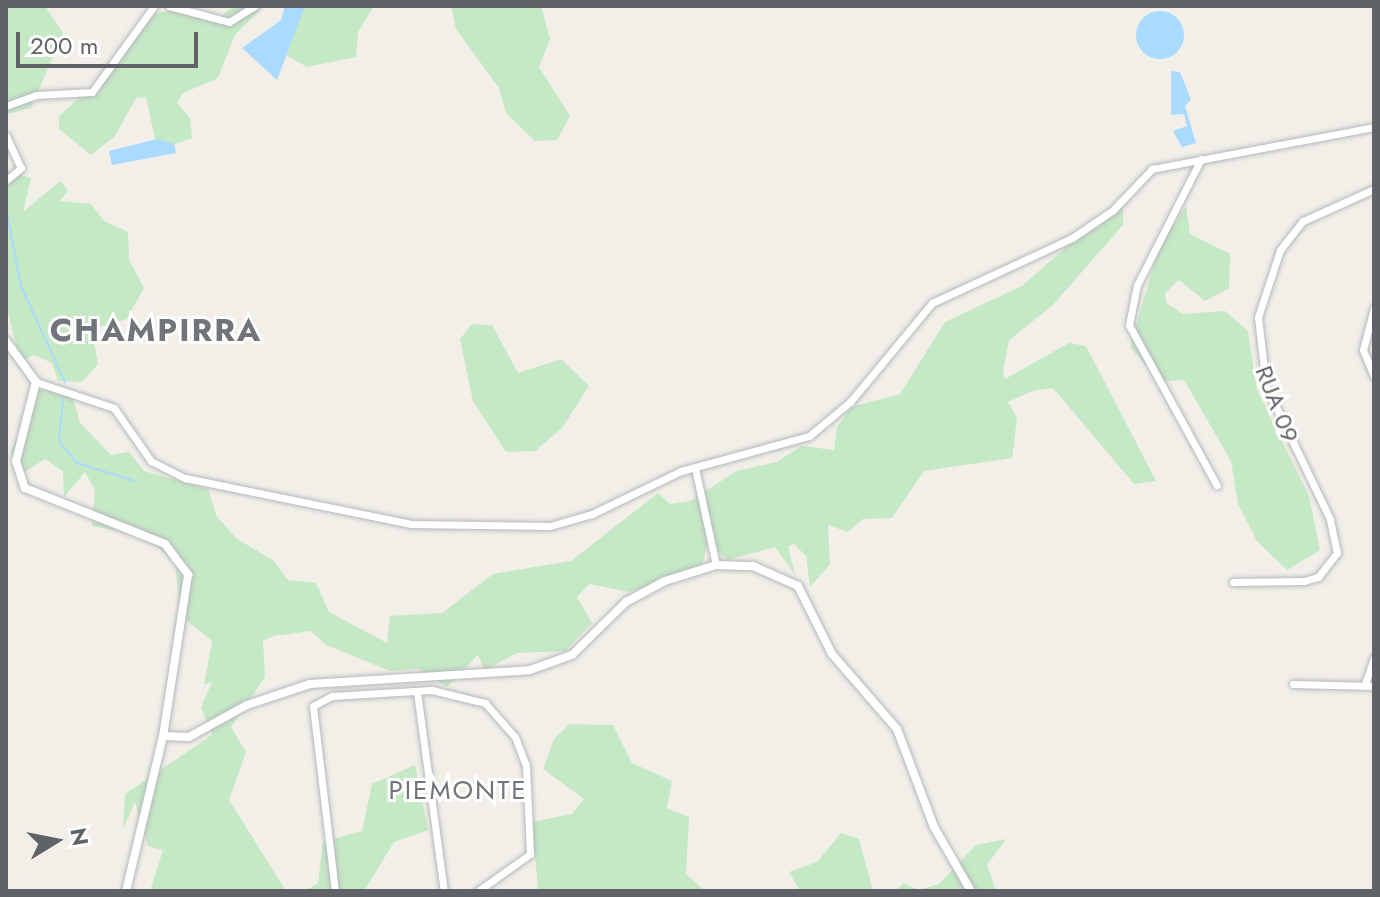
<!DOCTYPE html>
<style>
body{margin:0}
#map{position:relative;width:1380px;height:897px;overflow:hidden;background:#f1efe8;font-family:Jost,sans-serif}
div>[style]{position:absolute}
.green>*{inset:0;background:#c5e8c5}
.water>*{inset:0;background:#aadaff}
.round{border-radius:50%}
.stream>*{height:2px;margin:-1px;padding:0 1px;transform-origin:1px;border-radius:1px;background:#aadaff}
.roads{filter:drop-shadow(0 0 2px #b5b8bc) drop-shadow(0 0 2px #b5b8bc)}
.minor>*{height:7px;margin:-3.5px;padding:0 3.5px;transform-origin:3.5px;border-radius:3.5px;background:#fff}
.tertiary>*{height:8px;margin:-4px;padding:0 4px;transform-origin:4px;border-radius:4px;background:#fff}
span{translate:-50% -50%;white-space:nowrap;text-align:center;line-height:1.15;-webkit-text-stroke:6px #fff;paint-order:stroke}
.street-label{font-size:24px;color:#5f6368}
.neighbourhood-label{font-size:26px;color:#70757a;letter-spacing:2px}
.district-label{font-size:32px;color:#70757a;font-weight:700;letter-spacing:2px}
.frame{position:absolute;inset:0;border:8px solid #5f6368;pointer-events:none}
.north{position:absolute;left:16px;top:801px;width:80px;height:80px;-webkit-text-stroke:6px #fff;paint-order:stroke;rotate:80deg;font-size:22px;font-weight:700;line-height:32px;text-align:center;color:#5f6368}
.north::after{content:'';display:block;margin:auto;width:28px;height:36px;background:#5f6368;clip-path:polygon(50% 0,100% 100%,50% 72%,0 100%)}
.scale{position:absolute;left:16px;top:32px;width:182px;height:36px;box-sizing:border-box;border:4px solid #5f6368;border-top:0;padding-left:10px;font-size:24px;line-height:28px;white-space:nowrap;color:#5f6368;-webkit-text-stroke:6px #fff;paint-order:stroke}
</style>
<div id="map">
<div class="green">
<i style="clip-path:polygon(6px 6px,45px 6px,63px 33px,31px 108px,6px 114px)"></i>
<i style="clip-path:polygon(234px 6px,264px 6px,235px 35px,218px 78px,183px 93px,177px 103px,190px 118px,192px 138px,173px 145px,155px 139px,146px 97px,136px 98px,115px 136px,91px 155px,59px 129px,59px 116px,111px 68px,151px 14px,175px 10px,216px 20px)"></i>
<i style="clip-path:polygon(291px 6px,374px 6px,358px 32px,356px 57px,307px 67px,284px 54px)"></i>
<i style="clip-path:polygon(451px 6px,541px 6px,550px 39px,539px 67px,570px 116px,557px 140px,535px 141px,506px 113px,499px 88px,456px 29px)"></i>
<i style="clip-path:polygon(6px 170px,31px 178px,23px 212px,60px 181px,68px 190px,60px 201px,91px 204px,104px 221px,128px 232px,129px 260px,144px 288px,127px 319px,92px 329px,98px 364px,82px 382px,58px 381px,52px 363px,34px 355px,23px 360px,17px 349px,6px 304px)"></i>
<i style="clip-path:polygon(1114px 205px,1123px 205px,1123px 225px,1052px 306px,1009px 340px,1003px 371px,1005px 379px,1069px 343px,1086px 346px,1156px 481px,1134px 484px,1053px 388px,1032px 391px,1008px 402px,1017px 418px,1012px 458px,924px 471px,892px 518px,863px 519px,848px 532px,828px 525px,830px 564px,810px 587px,806px 556px,794px 544px,788px 546px,795px 575px,775px 547px,727px 560px,708px 541px,702px 567px,629px 592px,589px 584px,577px 597px,592px 623px,565px 651px,517px 653px,485px 670px,478px 655px,447px 687px,418px 669px,390px 671px,326px 645px,311px 631px,273px 636px,263px 641px,265px 677px,231px 727px,246px 752px,229px 800px,286px 891px,150px 891px,163px 850px,148px 846px,135px 802px,123px 829px,125px 794px,212px 735px,201px 707px,212px 682px,204px 685px,212px 641px,180px 615px,175px 559px,138px 535px,92px 526px,95px 490px,85px 472px,64px 497px,63px 471px,45px 459px,18px 476px,11px 453px,35px 389px,72px 395px,80px 423px,111px 455px,129px 452px,144px 471px,208px 489px,217px 517px,237px 539px,273px 560px,288px 580px,316px 583px,329px 612px,387px 643px,390px 616px,442px 613px,493px 574px,571px 561px,658px 493px,670px 504px,691px 501px,736px 471px,776px 462px,802px 446px,834px 450px,837px 427px,851px 407px,900px 394px,945px 322px,1022px 286px)"></i>
<i style="clip-path:polygon(1186px 206px,1190px 234px,1230px 254px,1229px 288px,1205px 301px,1179px 280px,1165px 293px,1167px 304px,1183px 314px,1225px 311px,1248px 331px,1257px 390px,1309px 496px,1320px 550px,1287px 570px,1257px 541px,1238px 504px,1231px 461px,1184px 380px,1160px 381px,1130px 347px,1159px 247px)"></i>
<i style="clip-path:polygon(472px 324px,492px 325px,518px 373px,561px 359px,589px 386px,562px 428px,535px 451px,506px 452px,473px 401px,460px 339px)"></i>
<i style="clip-path:polygon(570px 724px,613px 725px,632px 763px,672px 781px,667px 808px,689px 817px,686px 874px,705px 891px,538px 891px,532px 822px,572px 814px,584px 799px,543px 769px,554px 739px)"></i>
<i style="clip-path:polygon(415px 765px,428px 830px,394px 842px,364px 891px,305px 891px,318px 883px,323px 842px,362px 831px,372px 784px)"></i>
<i style="clip-path:polygon(841px 833px,859px 839px,873px 891px,800px 891px,789px 872px,817px 862px)"></i>
<i style="clip-path:polygon(1006px 839px,987px 865px,996px 891px,895px 891px,904px 883px,918px 890px,939px 884px,976px 845px)"></i>
</div>
<div class="water">
<i style="clip-path:polygon(285px 6px,305px 6px,277px 80px,242px 48px,281px 20px)"></i>
<i class="round" style="left:1136px;top:11px;width:48px;height:48px"></i>
<i style="clip-path:polygon(1171px 71px,1180px 72px,1191px 100px,1185px 106px,1196px 143px,1182px 147px,1173px 131px,1187px 126px,1184px 114px,1171px 115px)"></i>
<i style="clip-path:polygon(157px 139px,174px 144px,176px 153px,112px 165px,109px 151px)"></i>
</div>
<div class="stream">
<i style="left:6px;top:208px;width:79px;rotate:79.1deg"></i>
<i style="left:21px;top:286px;width:106px;rotate:65.4deg"></i>
<i style="left:63px;top:398px;width:44px;rotate:95.2deg"></i>
<i style="left:59px;top:442px;width:28px;rotate:49deg"></i>
<i style="left:77px;top:463px;width:60px;rotate:17.5deg"></i>
</div>
<div class="roads">
<div class="minor">
<i style="left:169px;top:6px;width:62px;rotate:14.9deg"></i>
<i style="left:229px;top:22px;width:31px;rotate:-32deg"></i>
<i style="left:6px;top:106px;width:32px;rotate:-20deg"></i>
<i style="left:36px;top:95px;width:56px;rotate:-3.1deg"></i>
<i style="left:92px;top:92px;width:106px;rotate:-54.2deg"></i>
<i style="left:6px;top:136px;width:35px;rotate:65deg"></i>
<i style="left:21px;top:168px;width:19px;rotate:141deg"></i>
<i style="left:1201px;top:159px;width:141px;rotate:116.9deg"></i>
<i style="left:1137px;top:285px;width:41px;rotate:101.3deg"></i>
<i style="left:1129px;top:325px;width:183px;rotate:61.3deg"></i>
<i style="left:1374px;top:308px;width:43px;rotate:104.7deg"></i>
<i style="left:1363px;top:350px;width:28px;rotate:67deg"></i>
<i style="left:36px;top:382px;width:82px;rotate:18.4deg"></i>
<i style="left:114px;top:408px;width:65px;rotate:55.1deg"></i>
<i style="left:151px;top:461px;width:38px;rotate:27deg"></i>
<i style="left:185px;top:478px;width:231px;rotate:11.5deg"></i>
<i style="left:411px;top:524px;width:139px;rotate:0.8deg"></i>
<i style="left:550px;top:526px;width:44px;rotate:-15.9deg"></i>
<i style="left:592px;top:514px;width:99px;rotate:-25.8deg"></i>
<i style="left:681px;top:471px;width:133px;rotate:-15.3deg"></i>
<i style="left:809px;top:436px;width:53px;rotate:-39.7deg"></i>
<i style="left:850px;top:402px;width:129px;rotate:-50.4deg"></i>
<i style="left:932px;top:303px;width:154px;rotate:-24.9deg"></i>
<i style="left:1072px;top:238px;width:50px;rotate:-34.3deg"></i>
<i style="left:1113px;top:210px;width:57px;rotate:-46.4deg"></i>
<i style="left:1152px;top:169px;width:226px;rotate:-10.7deg"></i>
<i style="left:695px;top:468px;width:99px;rotate:77.8deg"></i>
<i style="left:1233px;top:582px;width:71px;rotate:-0.8deg"></i>
<i style="left:1304px;top:581px;width:15px;rotate:-16deg"></i>
<i style="left:1318px;top:577px;width:31px;rotate:-52deg"></i>
<i style="left:1337px;top:553px;width:35px;rotate:-102deg"></i>
<i style="left:1330px;top:519px;width:148px;rotate:-115.7deg"></i>
<i style="left:1266px;top:386px;width:69px;rotate:-96.6deg"></i>
<i style="left:1258px;top:317px;width:71px;rotate:-71.8deg"></i>
<i style="left:1280px;top:250px;width:37px;rotate:-52deg"></i>
<i style="left:1303px;top:221px;width:78px;rotate:-24.3deg"></i>
<i style="left:1293px;top:684px;width:81px;rotate:1.4deg"></i>
<i style="left:1365px;top:684px;width:28px;rotate:-71deg"></i>
<i style="left:417px;top:692px;width:201px;rotate:82.3deg"></i>
<i style="left:335px;top:891px;width:186px;rotate:-96.8deg"></i>
<i style="left:313px;top:706px;width:21px;rotate:-28deg"></i>
<i style="left:332px;top:696px;width:100px;rotate:-3.4deg"></i>
<i style="left:432px;top:690px;width:55px;rotate:13.8deg"></i>
<i style="left:485px;top:703px;width:45px;rotate:48.6deg"></i>
<i style="left:515px;top:737px;width:30px;rotate:69deg"></i>
<i style="left:526px;top:765px;width:89px;rotate:87.4deg"></i>
<i style="left:530px;top:854px;width:64px;rotate:144.6deg"></i>
</div>
<div class="tertiary">
<i style="left:6px;top:341px;width:51px;rotate:53.8deg"></i>
<i style="left:36px;top:382px;width:81px;rotate:104.2deg"></i>
<i style="left:16px;top:461px;width:28px;rotate:72deg"></i>
<i style="left:25px;top:488px;width:151px;rotate:21.8deg"></i>
<i style="left:165px;top:544px;width:39px;rotate:53deg"></i>
<i style="left:188px;top:575px;width:163px;rotate:98.8deg"></i>
<i style="left:163px;top:736px;width:159px;rotate:103.4deg"></i>
<i style="left:163px;top:736px;width:26px;rotate:2deg"></i>
<i style="left:189px;top:737px;width:66px;rotate:-28.9deg"></i>
<i style="left:247px;top:705px;width:66px;rotate:-18.4deg"></i>
<i style="left:310px;top:684px;width:220px;rotate:-3.6deg"></i>
<i style="left:530px;top:670px;width:45px;rotate:-19.7deg"></i>
<i style="left:572px;top:655px;width:76px;rotate:-44.5deg"></i>
<i style="left:626px;top:602px;width:44px;rotate:-28.3deg"></i>
<i style="left:665px;top:581px;width:53px;rotate:-17.4deg"></i>
<i style="left:716px;top:565px;width:37px;rotate:2deg"></i>
<i style="left:753px;top:566px;width:49px;rotate:24deg"></i>
<i style="left:798px;top:586px;width:76px;rotate:63.4deg"></i>
<i style="left:832px;top:654px;width:99px;rotate:49.1deg"></i>
<i style="left:897px;top:729px;width:105px;rotate:69.3deg"></i>
<i style="left:934px;top:827px;width:74px;rotate:60deg"></i>
</div>
</div>
<div class="street-label">
<span style="left:1277px;top:404px;rotate:69deg">RUA 09</span>
</div>
<div class="neighbourhood-label">
<span style="left:458px;top:791px">PIEMONTE</span>
</div>
<div class="district-label">
<span style="left:156px;top:330px">CHAMPIRRA</span>
</div>
<div class="frame"></div>
<div class="north">N</div>
<div class="scale">200 m</div>
</div>
